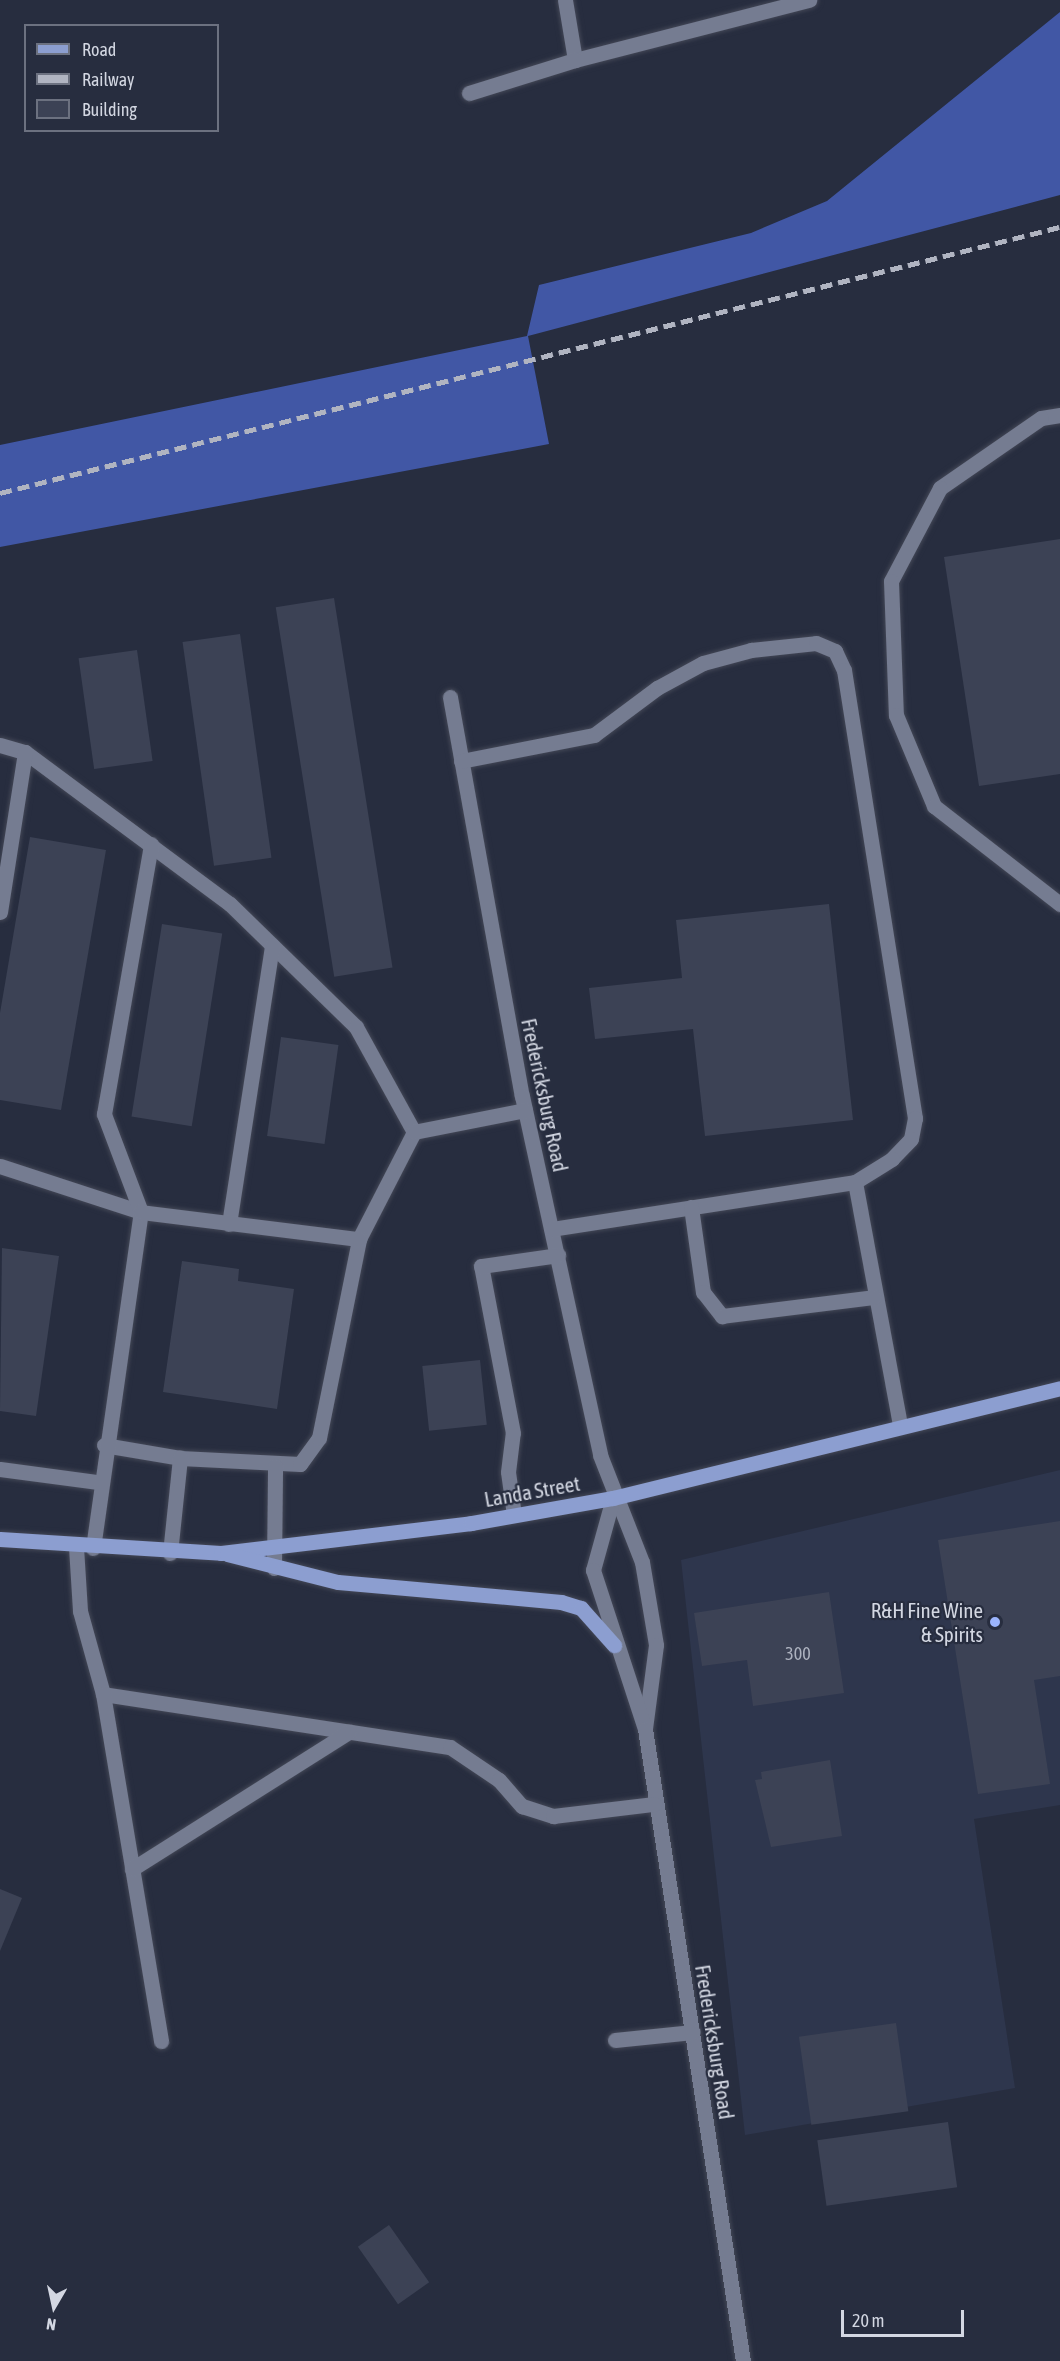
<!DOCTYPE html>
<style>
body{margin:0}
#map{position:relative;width:1060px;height:2361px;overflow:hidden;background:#272d3f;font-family:"Asap Condensed",sans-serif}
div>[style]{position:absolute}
.built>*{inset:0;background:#2e364d}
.forest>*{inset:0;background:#4157a5}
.building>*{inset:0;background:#3c4255;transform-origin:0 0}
.roads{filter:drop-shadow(0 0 2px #434756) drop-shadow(0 0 2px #434756)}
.minor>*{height:15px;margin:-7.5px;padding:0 7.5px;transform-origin:7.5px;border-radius:7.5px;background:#757c91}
.major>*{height:15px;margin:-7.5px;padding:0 7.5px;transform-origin:7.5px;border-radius:7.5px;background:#8c9ed0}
.rail>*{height:4.5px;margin-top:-2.25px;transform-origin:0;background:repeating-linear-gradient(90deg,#b0b4c1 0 12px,transparent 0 18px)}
.dots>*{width:16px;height:16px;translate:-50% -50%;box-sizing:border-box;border:3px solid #272d3f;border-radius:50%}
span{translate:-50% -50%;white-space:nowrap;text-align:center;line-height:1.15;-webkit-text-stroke:4.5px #272d3f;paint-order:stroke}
.number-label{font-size:18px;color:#adb2bf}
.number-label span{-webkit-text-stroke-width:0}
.street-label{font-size:21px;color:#d3d7e2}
.poi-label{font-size:21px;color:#d3d7e2}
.right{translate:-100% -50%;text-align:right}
.legend{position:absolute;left:24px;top:24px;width:195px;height:108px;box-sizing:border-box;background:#272d3f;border:2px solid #6c7180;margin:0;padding:8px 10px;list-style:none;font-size:18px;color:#d3d7e2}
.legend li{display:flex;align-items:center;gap:12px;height:30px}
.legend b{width:30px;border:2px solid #6c7180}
.north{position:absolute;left:24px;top:2277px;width:60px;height:60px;-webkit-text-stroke:4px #272d3f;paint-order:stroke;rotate:189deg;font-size:16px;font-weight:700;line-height:24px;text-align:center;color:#d3d7e2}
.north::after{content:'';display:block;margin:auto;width:21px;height:27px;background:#d3d7e2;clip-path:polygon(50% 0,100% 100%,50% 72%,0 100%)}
.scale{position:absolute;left:841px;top:2310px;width:123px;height:27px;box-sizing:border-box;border:3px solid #d3d7e2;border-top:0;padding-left:8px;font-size:18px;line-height:21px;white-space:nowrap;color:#d3d7e2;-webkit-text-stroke:4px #272d3f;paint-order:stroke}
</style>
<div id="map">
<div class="built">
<i style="clip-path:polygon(1060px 1470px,1060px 1805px,974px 1819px,1015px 2088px,745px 2135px,681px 1560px)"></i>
</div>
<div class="forest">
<i style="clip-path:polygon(1060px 12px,1060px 195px,528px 336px,549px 444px,0 547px,0 445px,527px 336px,539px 285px,751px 233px,827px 201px)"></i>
</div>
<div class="building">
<i style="clip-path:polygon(1060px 539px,1060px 774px,979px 786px,944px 557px)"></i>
<i style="left:334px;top:598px;width:374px;height:59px;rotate:81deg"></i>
<i style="left:240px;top:634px;width:226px;height:58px;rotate:82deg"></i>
<i style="left:137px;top:650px;width:112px;height:59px;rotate:82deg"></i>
<i style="clip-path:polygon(30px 837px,106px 850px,61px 1110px,0 1100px,0 1013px)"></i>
<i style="clip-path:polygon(829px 904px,853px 1120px,705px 1136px,693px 1029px,595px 1039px,589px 988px,682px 978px,676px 920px)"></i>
<i style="left:162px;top:924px;width:61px;height:195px;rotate:9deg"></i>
<i style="left:281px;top:1037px;width:58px;height:100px;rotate:8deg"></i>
<i style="clip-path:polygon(2px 1248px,59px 1256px,36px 1416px,0 1411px)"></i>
<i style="clip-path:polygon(182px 1261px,239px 1269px,238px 1281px,294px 1289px,277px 1409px,163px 1392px)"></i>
<i style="left:480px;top:1360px;width:65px;height:58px;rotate:84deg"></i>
<i style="clip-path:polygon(1060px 1521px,1060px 1676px,1034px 1680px,1050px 1784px,978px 1794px,938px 1540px)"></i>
<i style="clip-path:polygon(829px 1592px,844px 1693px,753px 1706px,747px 1660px,702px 1666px,694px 1613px)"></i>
<i style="clip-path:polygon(830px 1760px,842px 1836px,771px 1847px,755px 1780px,762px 1779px,761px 1772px)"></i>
<i style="clip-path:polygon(0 1889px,22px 1898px,0 1951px)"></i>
<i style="left:896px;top:2023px;width:89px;height:98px;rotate:82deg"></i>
<i style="left:948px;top:2122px;width:66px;height:132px;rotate:82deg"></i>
<i style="left:389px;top:2225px;width:70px;height:38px;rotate:55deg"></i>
</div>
<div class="roads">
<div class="minor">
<i style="left:565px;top:0;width:61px;rotate:80.5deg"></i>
<i style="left:575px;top:60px;width:242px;rotate:-14.4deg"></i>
<i style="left:469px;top:93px;width:111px;rotate:-17.3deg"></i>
<i style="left:1060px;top:415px;width:19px;rotate:171deg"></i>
<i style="left:1041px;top:418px;width:123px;rotate:145.3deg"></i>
<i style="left:940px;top:488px;width:105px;rotate:117.8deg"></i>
<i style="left:891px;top:581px;width:134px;rotate:87.9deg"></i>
<i style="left:896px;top:715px;width:99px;rotate:67.3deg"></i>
<i style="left:934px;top:806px;width:160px;rotate:37.9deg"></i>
<i style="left:450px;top:697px;width:405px;rotate:79.8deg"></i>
<i style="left:522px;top:1096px;width:367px;rotate:77.7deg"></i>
<i style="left:600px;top:1455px;width:115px;rotate:68.6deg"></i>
<i style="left:642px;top:1562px;width:84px;rotate:80.4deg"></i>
<i style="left:656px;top:1645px;width:85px;rotate:97.5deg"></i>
<i style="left:0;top:745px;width:26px;rotate:16deg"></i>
<i style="left:25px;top:752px;width:255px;rotate:36.6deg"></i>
<i style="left:230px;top:904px;width:176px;rotate:44.3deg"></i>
<i style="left:356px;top:1027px;width:120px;rotate:61.1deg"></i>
<i style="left:461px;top:761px;width:136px;rotate:-11.1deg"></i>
<i style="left:594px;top:735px;width:79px;rotate:-36.7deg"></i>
<i style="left:657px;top:688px;width:52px;rotate:-28.5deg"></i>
<i style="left:703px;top:663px;width:50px;rotate:-15.2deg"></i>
<i style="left:751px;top:650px;width:65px;rotate:-6.1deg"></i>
<i style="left:816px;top:643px;width:21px;rotate:23deg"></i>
<i style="left:835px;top:651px;width:21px;rotate:65deg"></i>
<i style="left:844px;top:670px;width:454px;rotate:81deg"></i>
<i style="left:915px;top:1118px;width:21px;rotate:101deg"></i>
<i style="left:911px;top:1139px;width:28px;rotate:134deg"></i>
<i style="left:892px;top:1159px;width:44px;rotate:148.1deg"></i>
<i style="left:855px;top:1182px;width:307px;rotate:171.2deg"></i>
<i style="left:0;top:912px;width:162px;rotate:-81.1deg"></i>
<i style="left:0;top:1166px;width:148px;rotate:18.1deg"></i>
<i style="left:855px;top:1182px;width:247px;rotate:79.5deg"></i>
<i style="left:691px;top:1207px;width:86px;rotate:82deg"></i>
<i style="left:703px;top:1292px;width:31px;rotate:52deg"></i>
<i style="left:722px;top:1316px;width:153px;rotate:-7.1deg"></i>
<i style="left:141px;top:1212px;width:105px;rotate:-110.7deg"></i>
<i style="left:104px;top:1114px;width:274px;rotate:-80.1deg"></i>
<i style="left:229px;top:1224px;width:282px;rotate:-81.2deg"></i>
<i style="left:104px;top:1445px;width:77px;rotate:9.7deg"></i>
<i style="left:180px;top:1458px;width:120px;rotate:2.9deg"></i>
<i style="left:300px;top:1464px;width:32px;rotate:-54deg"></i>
<i style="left:319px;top:1438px;width:203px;rotate:-78.6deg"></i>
<i style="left:359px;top:1239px;width:120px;rotate:-62.8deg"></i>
<i style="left:414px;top:1132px;width:113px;rotate:-11.2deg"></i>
<i style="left:0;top:1469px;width:99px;rotate:7.6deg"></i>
<i style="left:613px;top:1498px;width:75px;rotate:105.5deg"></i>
<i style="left:593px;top:1570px;width:167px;rotate:71.9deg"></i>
<i style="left:645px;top:1729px;width:640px;rotate:81.19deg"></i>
<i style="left:514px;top:1515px;width:43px;rotate:-97.9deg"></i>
<i style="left:508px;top:1472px;width:39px;rotate:-83deg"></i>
<i style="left:513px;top:1433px;width:170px;rotate:-100.8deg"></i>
<i style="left:481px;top:1266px;width:78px;rotate:-8.1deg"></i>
<i style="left:76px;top:1547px;width:64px;rotate:86.4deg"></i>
<i style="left:80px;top:1611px;width:86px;rotate:74.5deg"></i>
<i style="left:103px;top:1694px;width:351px;rotate:8.7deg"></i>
<i style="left:450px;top:1747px;width:59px;rotate:34deg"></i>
<i style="left:499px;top:1780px;width:35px;rotate:49deg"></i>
<i style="left:522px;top:1806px;width:33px;rotate:18deg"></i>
<i style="left:553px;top:1816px;width:102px;rotate:-6.8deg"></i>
<i style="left:93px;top:1548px;width:339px;rotate:-81.9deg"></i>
<i style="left:141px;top:1212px;width:220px;rotate:7.1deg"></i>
<i style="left:170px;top:1553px;width:96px;rotate:-84deg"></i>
<i style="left:274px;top:1568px;width:102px;rotate:-89.4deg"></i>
<i style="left:103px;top:1694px;width:352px;rotate:80.5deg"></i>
<i style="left:132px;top:1869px;width:257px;rotate:-32.3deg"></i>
<i style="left:615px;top:2040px;width:78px;rotate:-5.9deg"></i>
</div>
<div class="major">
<i style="left:0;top:1539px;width:221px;rotate:3.6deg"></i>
<i style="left:221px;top:1553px;width:252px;rotate:-6.8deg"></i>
<i style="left:471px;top:1523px;width:144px;rotate:-10deg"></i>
<i style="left:613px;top:1498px;width:460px;rotate:-13.8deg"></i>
<i style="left:227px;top:1554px;width:114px;rotate:14.2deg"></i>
<i style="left:338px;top:1582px;width:224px;rotate:5.1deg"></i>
<i style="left:561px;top:1602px;width:21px;rotate:17deg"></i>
<i style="left:581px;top:1608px;width:50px;rotate:48.3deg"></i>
</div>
</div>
<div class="rail">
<i style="left:0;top:493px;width:1093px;rotate:-14.09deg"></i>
</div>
<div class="dots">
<i style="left:995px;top:1622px;background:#9bb4fd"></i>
</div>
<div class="number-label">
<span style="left:798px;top:1654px">300</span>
</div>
<div class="street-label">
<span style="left:545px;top:1095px;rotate:78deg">Fredericksburg Road</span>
<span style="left:532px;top:1491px;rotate:-10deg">Landa Street</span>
<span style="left:715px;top:2042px;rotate:81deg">Fredericksburg Road</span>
</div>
<div class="poi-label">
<span class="right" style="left:983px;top:1622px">R&amp;H Fine Wine<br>&amp; Spirits</span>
</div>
<ul class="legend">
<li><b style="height:8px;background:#8c9ed0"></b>Road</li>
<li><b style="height:8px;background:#b0b4c1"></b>Railway</li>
<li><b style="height:16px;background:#3c4255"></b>Building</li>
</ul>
<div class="north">N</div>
<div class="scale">20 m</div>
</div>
